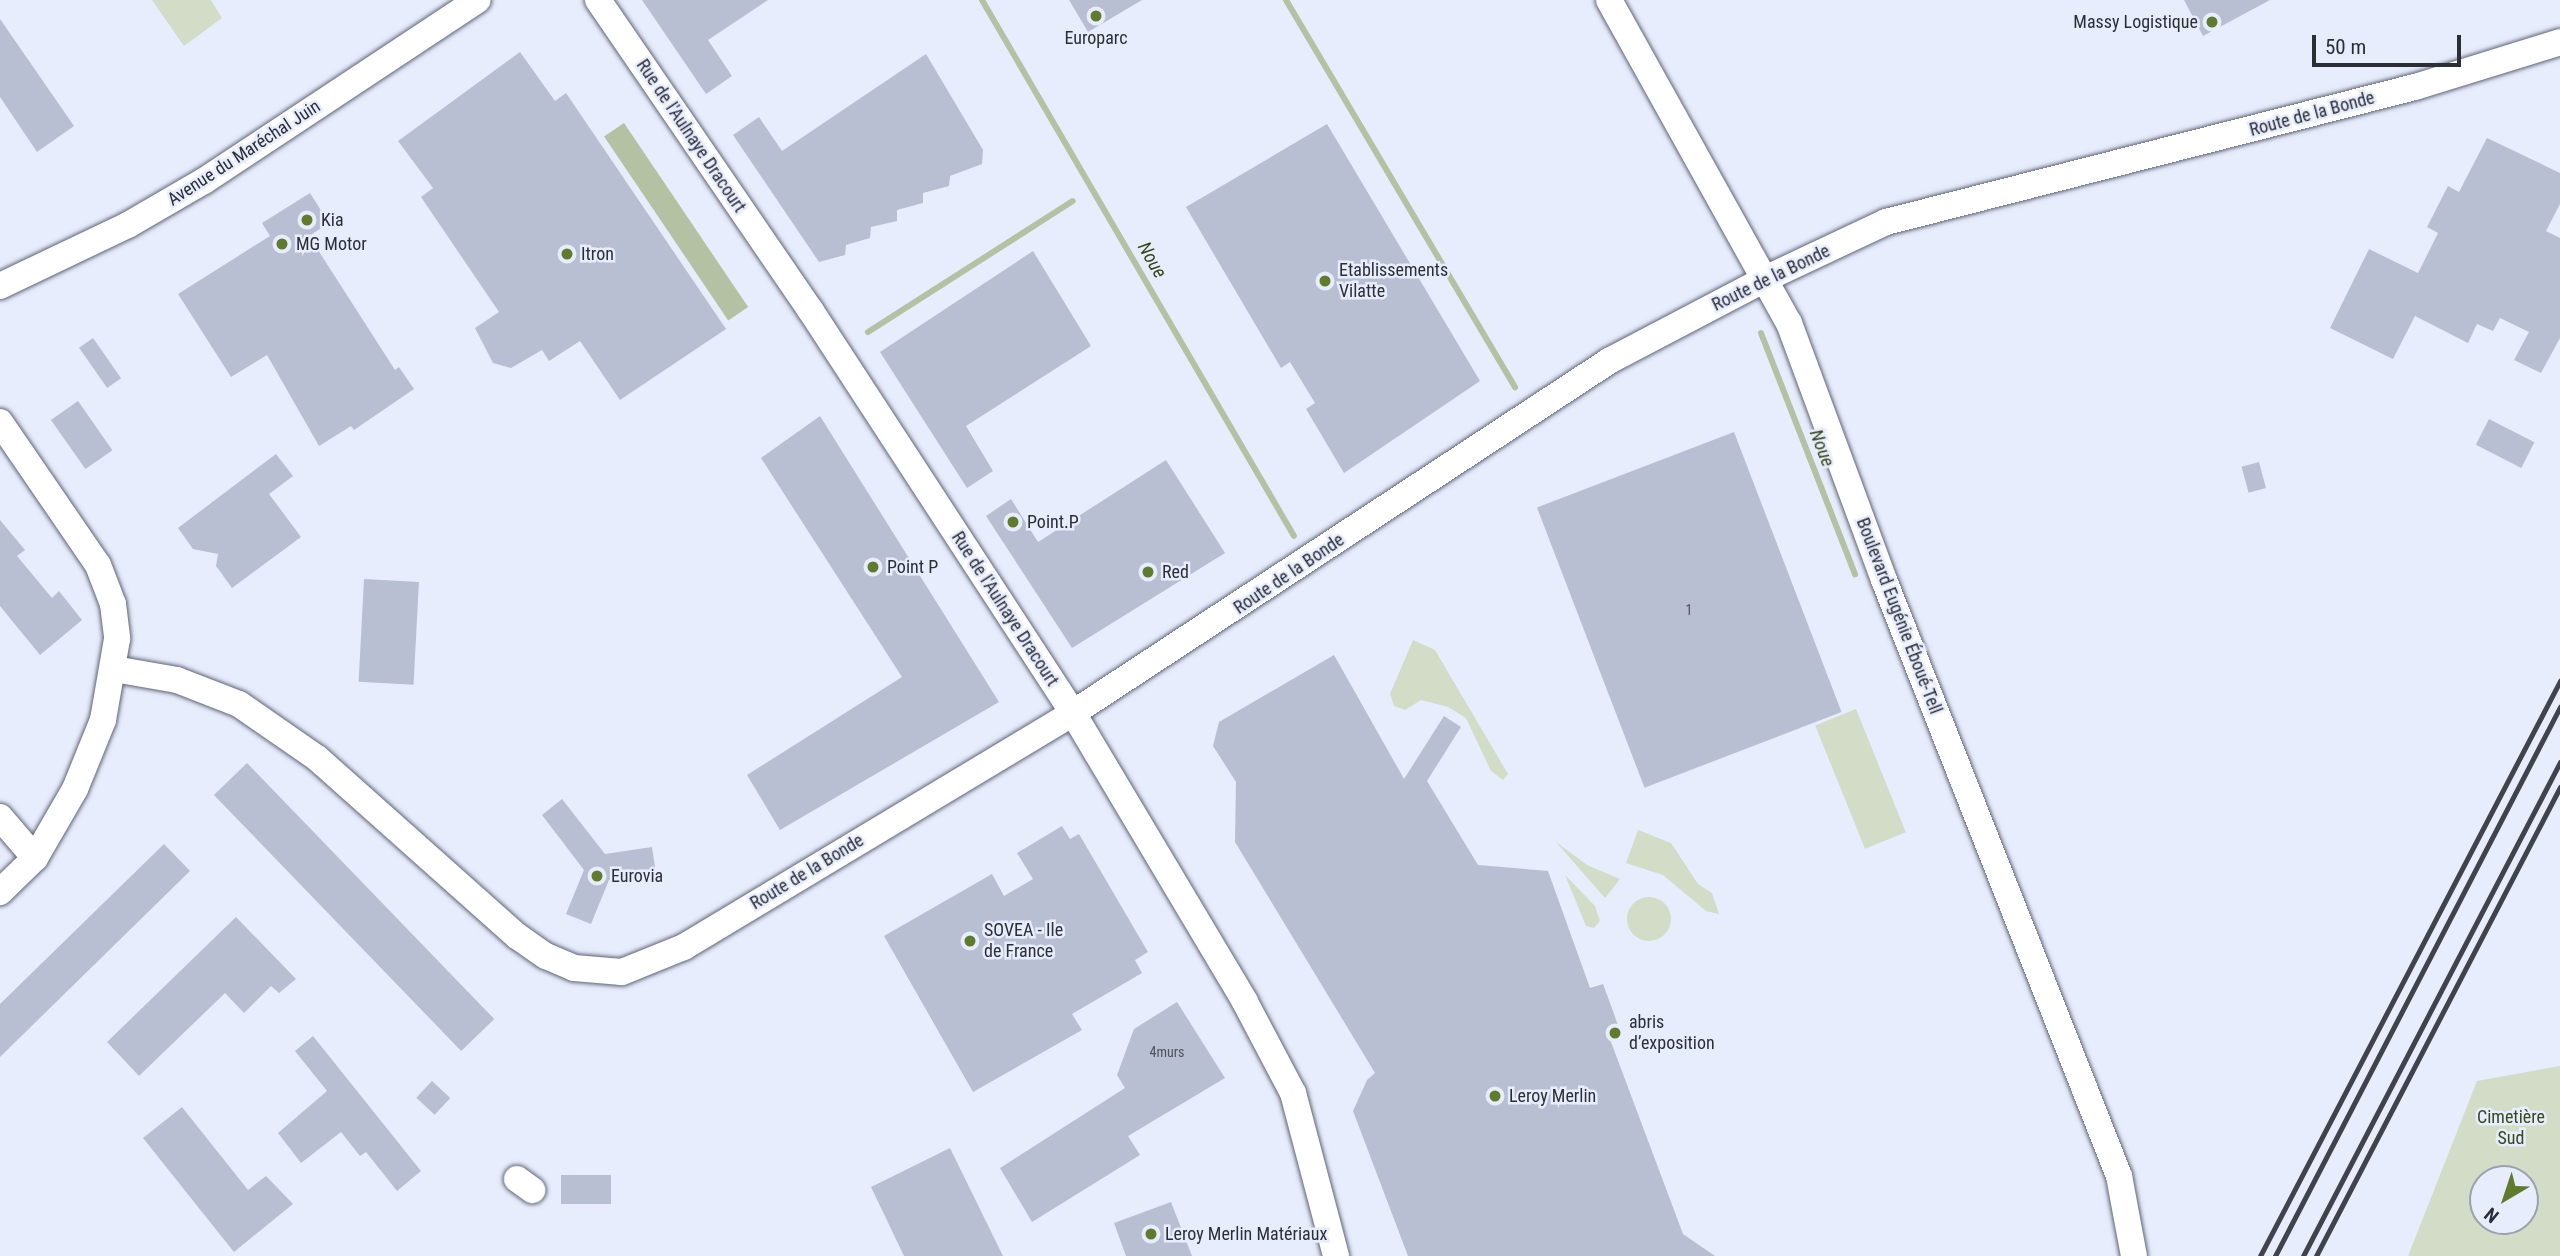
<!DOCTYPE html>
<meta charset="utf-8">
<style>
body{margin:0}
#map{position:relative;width:2560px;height:1256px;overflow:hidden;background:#e7edfd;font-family:"Roboto Condensed",sans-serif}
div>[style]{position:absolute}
.green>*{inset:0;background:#d3dcc6;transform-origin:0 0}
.round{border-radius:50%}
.water>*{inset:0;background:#b4c1a3;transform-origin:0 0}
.stream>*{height:6px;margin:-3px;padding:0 3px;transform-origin:3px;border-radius:3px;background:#b4c1a3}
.building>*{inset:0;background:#b8bfd3;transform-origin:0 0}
.roads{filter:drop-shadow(0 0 2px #5f6476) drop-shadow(0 0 2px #5f6476)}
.minor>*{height:26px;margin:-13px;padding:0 13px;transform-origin:13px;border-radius:13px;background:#fff}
.rail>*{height:5px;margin:-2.5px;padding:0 2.5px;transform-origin:2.5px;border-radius:2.5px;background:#40434c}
.dots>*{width:19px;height:19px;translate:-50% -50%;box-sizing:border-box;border:4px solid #e7edfd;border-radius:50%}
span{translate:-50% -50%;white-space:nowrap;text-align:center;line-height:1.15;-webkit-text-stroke:5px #e7edfd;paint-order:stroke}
.number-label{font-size:14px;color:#4f525d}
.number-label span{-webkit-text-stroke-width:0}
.poi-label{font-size:18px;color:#2c2e36}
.right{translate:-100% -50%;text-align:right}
.left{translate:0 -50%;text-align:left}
.street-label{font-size:18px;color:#2c2e36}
.park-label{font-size:18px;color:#374718}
.water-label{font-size:19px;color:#354515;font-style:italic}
.north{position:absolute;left:2469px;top:1165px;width:70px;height:70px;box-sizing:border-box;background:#e7edfd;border:2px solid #9ca1ad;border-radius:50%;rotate:219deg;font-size:19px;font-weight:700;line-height:28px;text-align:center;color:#2c2e36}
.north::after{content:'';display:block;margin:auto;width:24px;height:32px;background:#617b2e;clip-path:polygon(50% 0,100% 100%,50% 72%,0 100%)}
.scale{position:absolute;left:2312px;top:35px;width:149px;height:32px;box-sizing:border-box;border:4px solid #2c2e36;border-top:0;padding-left:9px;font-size:21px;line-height:24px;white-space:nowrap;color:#2c2e36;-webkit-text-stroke:5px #e7edfd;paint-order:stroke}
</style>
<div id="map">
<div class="green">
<i style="clip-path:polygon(152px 0,211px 0,222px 18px,184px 46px)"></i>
<i style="clip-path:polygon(1413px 640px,1435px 650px,1508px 774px,1503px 780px,1491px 771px,1466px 718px,1448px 707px,1421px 700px,1405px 710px,1394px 706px,1390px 694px)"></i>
<i style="left:1856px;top:709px;width:133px;height:44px;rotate:68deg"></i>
<i style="clip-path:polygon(1638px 830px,1671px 843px,1698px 884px,1712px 893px,1719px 914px,1706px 911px,1663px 875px,1626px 863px)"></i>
<i style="clip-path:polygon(1556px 842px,1587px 865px,1620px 879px,1605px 898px)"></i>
<i style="clip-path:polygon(1565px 875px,1595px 906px,1600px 921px,1594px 928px,1586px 926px)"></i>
<i class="round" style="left:1627px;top:897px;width:44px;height:44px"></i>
<i style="clip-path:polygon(evenodd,2560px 1066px,2560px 1256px,2408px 1256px,2477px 1081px,2560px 1066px,2483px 1179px,2525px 1179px,2525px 1221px,2483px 1221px,2483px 1179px)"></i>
</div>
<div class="water">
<i style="left:624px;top:123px;width:222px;height:24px;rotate:56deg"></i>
</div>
<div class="stream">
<i style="left:982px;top:0;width:620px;rotate:59.8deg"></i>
<i style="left:1286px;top:0;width:450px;rotate:59.4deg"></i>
<i style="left:868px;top:332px;width:243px;rotate:-32.6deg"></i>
<i style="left:1761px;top:333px;width:259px;rotate:68.7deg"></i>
</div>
<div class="building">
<i style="clip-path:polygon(642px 0,768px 0,708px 40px,732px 76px,706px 94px)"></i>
<i style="clip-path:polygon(1069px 0,1142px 0,1088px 32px)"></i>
<i style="clip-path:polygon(2184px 0,2270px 0,2203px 36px)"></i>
<i style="clip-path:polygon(0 19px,74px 126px,37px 152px,0 97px)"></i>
<i style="clip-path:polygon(520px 52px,555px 101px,566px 93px,726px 329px,620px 400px,580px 341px,549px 361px,542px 350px,511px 368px,493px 363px,475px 328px,499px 312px,421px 197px,433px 188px,398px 141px)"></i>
<i style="clip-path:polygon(926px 54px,983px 150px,982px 164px,950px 176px,949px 186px,923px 193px,923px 203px,897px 210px,897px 221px,871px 227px,870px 238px,846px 245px,845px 255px,819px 262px,733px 135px,759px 117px,782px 151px)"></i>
<i style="clip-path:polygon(1327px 124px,1480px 381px,1344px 473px,1306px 409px,1315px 403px,1290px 362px,1281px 368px,1186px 207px)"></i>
<i style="clip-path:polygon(2487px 138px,2560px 173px,2560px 204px,2546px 231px,2560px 238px,2560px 338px,2541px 373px,2514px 360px,2529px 332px,2500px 318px,2493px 331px,2477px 324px,2468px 343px,2415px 316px,2393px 359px,2330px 328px,2369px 249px,2418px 273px,2438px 233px,2427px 227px,2448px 186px,2459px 192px)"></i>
<i style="clip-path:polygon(310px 193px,329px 223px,309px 236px,395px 370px,399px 367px,414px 389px,354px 430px,351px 426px,319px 446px,267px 355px,231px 377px,178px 294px,270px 236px,262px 223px)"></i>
<i style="clip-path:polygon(1033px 251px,1091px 346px,966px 426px,993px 471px,967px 488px,880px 352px)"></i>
<i style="left:93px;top:338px;width:49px;height:17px;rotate:55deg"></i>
<i style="left:78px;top:401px;width:60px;height:33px;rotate:55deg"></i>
<i style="clip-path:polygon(820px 416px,999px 702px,780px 830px,747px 775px,902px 677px,761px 458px)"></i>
<i style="left:2489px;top:419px;width:51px;height:29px;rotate:27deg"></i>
<i style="left:1734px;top:432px;width:300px;height:211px;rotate:69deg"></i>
<i style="clip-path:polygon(276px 454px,293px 476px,269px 494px,301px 537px,232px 588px,216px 566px,218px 554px,193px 549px,178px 528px)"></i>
<i style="clip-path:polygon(1166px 460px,1225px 553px,1072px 648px,986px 516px,1011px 499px,1038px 542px)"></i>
<i style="left:2259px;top:462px;width:27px;height:18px;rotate:75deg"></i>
<i style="clip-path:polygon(0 520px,25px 550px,17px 556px,52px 598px,59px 591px,82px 620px,40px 655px,0 606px)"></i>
<i style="left:364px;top:579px;width:55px;height:103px;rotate:3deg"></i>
<i style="clip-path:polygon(1334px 655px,1404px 779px,1444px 716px,1461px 727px,1427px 781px,1478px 865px,1548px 871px,1590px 988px,1603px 984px,1613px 1011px,1622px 1037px,1611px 1042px,1683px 1234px,1715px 1256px,1408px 1256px,1353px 1111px,1367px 1080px,1375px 1073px,1235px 842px,1236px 782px,1213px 746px,1219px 722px)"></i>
<i style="left:247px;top:763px;width:356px;height:46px;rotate:46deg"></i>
<i style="clip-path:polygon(562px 799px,605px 854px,652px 847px,656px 874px,609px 880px,591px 924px,566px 914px,584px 870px,542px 815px)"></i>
<i style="clip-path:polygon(1062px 826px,1070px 839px,1079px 834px,1148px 952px,1135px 960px,1142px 973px,1072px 1014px,1082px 1030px,973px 1092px,884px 936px,992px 874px,1004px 896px,1033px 879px,1017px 853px)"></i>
<i style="clip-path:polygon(164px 844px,190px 871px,0 1057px,0 1004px)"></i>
<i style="clip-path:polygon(236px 917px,296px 979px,279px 993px,271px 986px,244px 1013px,225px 993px,139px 1076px,107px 1042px)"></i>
<i style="clip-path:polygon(1177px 1002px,1225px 1078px,1128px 1136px,1140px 1155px,1032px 1222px,1000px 1168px,1125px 1088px,1117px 1075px,1134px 1029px)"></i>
<i style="clip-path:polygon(313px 1036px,421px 1171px,397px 1191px,366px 1152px,360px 1156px,341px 1132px,301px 1163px,278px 1133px,327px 1091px,295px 1051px)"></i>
<i style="left:432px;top:1081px;width:25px;height:23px;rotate:43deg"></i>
<i style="clip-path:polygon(182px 1107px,248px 1190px,266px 1176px,293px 1204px,234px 1252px,143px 1138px)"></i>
<i style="clip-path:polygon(950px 1148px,1003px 1256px,904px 1256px,871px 1187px)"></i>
<i style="left:561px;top:1175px;width:50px;height:29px"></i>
<i style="clip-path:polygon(1171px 1202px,1192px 1256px,1126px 1256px,1114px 1223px)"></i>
</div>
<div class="roads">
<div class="minor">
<i style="left:598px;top:0;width:377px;rotate:55.6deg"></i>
<i style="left:811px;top:311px;width:480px;rotate:56.9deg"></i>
<i style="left:1073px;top:713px;width:336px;rotate:59.2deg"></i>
<i style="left:1245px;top:1002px;width:103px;rotate:62.2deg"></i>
<i style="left:1293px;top:1093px;width:169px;rotate:75.2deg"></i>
<i style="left:1609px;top:0;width:370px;rotate:60.9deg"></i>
<i style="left:1789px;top:323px;width:274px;rotate:69.7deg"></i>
<i style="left:1884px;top:580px;width:641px;rotate:68.48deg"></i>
<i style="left:2119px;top:1176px;width:81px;rotate:79.4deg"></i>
<i style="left:0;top:286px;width:142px;rotate:-25.5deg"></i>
<i style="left:128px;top:225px;width:88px;rotate:-30.1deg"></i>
<i style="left:204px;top:181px;width:328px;rotate:-33.5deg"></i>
<i style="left:0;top:422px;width:173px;rotate:55.6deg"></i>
<i style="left:98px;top:565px;width:42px;rotate:69deg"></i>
<i style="left:113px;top:604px;width:35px;rotate:83deg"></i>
<i style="left:117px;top:639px;width:82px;rotate:99.8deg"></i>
<i style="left:103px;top:720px;width:74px;rotate:112.1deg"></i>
<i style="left:75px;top:789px;width:80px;rotate:120.1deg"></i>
<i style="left:35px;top:858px;width:49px;rotate:135.8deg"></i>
<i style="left:114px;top:669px;width:64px;rotate:9.9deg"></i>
<i style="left:177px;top:680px;width:66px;rotate:21.2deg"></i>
<i style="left:239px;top:704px;width:95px;rotate:34.7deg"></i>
<i style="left:317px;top:758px;width:268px;rotate:41.7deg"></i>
<i style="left:517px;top:936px;width:35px;rotate:35deg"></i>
<i style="left:546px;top:956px;width:30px;rotate:23deg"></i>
<i style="left:574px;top:968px;width:48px;rotate:4.8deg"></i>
<i style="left:622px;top:972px;width:67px;rotate:-22deg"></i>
<i style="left:684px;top:947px;width:454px;rotate:-31deg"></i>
<i style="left:1073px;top:713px;width:641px;rotate:-33.29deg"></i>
<i style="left:1609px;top:361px;width:178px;rotate:-27.7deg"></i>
<i style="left:1767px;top:278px;width:132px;rotate:-25.2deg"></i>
<i style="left:1886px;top:222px;width:546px;rotate:-14.32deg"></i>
<i style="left:2415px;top:87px;width:152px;rotate:-17.2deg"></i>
<i style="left:0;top:817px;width:54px;rotate:49.5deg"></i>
<i style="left:517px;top:1179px;width:19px;rotate:36deg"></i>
</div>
</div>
<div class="rail">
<i style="left:2260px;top:1256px;width:649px;rotate:-62.45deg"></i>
<i style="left:2275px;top:1256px;width:619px;rotate:-62.57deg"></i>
<i style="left:2303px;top:1256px;width:557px;rotate:-62.51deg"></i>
<i style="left:2316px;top:1256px;width:529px;rotate:-62.51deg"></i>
</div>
<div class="dots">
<i style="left:1096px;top:16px;background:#617b2e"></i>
<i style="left:2212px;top:22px;background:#617b2e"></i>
<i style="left:307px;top:220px;background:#617b2e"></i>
<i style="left:282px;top:244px;background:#617b2e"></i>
<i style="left:567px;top:254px;background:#617b2e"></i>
<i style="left:1325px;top:281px;background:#617b2e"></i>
<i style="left:1013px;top:522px;background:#617b2e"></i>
<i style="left:873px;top:567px;background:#617b2e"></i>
<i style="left:1148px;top:572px;background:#617b2e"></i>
<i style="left:597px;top:876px;background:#617b2e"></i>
<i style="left:970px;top:941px;background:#617b2e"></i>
<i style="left:1615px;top:1033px;background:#617b2e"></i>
<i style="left:1495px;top:1096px;background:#617b2e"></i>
<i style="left:1151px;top:1234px;background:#617b2e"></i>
</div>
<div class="number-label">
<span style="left:1689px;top:610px">1</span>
<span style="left:1167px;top:1052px">4murs</span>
</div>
<div class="poi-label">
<span class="right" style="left:2198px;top:22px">Massy Logistique</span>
<span style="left:1096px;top:38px">Europarc</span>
<span class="left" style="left:321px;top:220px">Kia</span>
<span class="left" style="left:296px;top:244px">MG Motor</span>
<span class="left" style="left:581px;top:254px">Itron</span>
<span class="left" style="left:1339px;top:281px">Etablissements<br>Vilatte</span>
<span class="left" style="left:1027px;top:522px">Point.P</span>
<span class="left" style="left:887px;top:567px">Point P</span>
<span class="left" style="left:1162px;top:572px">Red</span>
<span class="left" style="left:611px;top:876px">Eurovia</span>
<span class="left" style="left:984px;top:941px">SOVEA - Ile<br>de France</span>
<span class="left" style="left:1629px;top:1033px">abris<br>d’exposition</span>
<span class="left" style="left:1509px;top:1096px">Leroy Merlin</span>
<span class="left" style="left:1165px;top:1234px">Leroy Merlin Matériaux</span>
</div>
<div class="street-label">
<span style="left:2312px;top:114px;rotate:-15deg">Route de la Bonde</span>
<span style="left:691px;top:136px;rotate:56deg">Rue de l'Aulnaye Dracourt</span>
<span style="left:244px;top:153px;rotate:-33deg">Avenue du Maréchal Juin</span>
<span style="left:1771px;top:278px;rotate:-26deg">Route de la Bonde</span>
<span style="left:1289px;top:574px;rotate:-34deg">Route de la Bonde</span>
<span style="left:1005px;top:609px;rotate:57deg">Rue de l'Aulnaye Dracourt</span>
<span style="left:1899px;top:616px;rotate:69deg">Boulevard Eugénie Éboué-Tell</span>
<span style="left:807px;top:872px;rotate:-31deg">Route de la Bonde</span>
</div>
<div class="park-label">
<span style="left:2511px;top:1128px">Cimetière<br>Sud</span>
</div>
<div class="water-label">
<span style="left:1152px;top:260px;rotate:60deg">Noue</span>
<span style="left:1822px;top:448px;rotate:69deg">Noue</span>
</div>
<div class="north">N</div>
<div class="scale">50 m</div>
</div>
